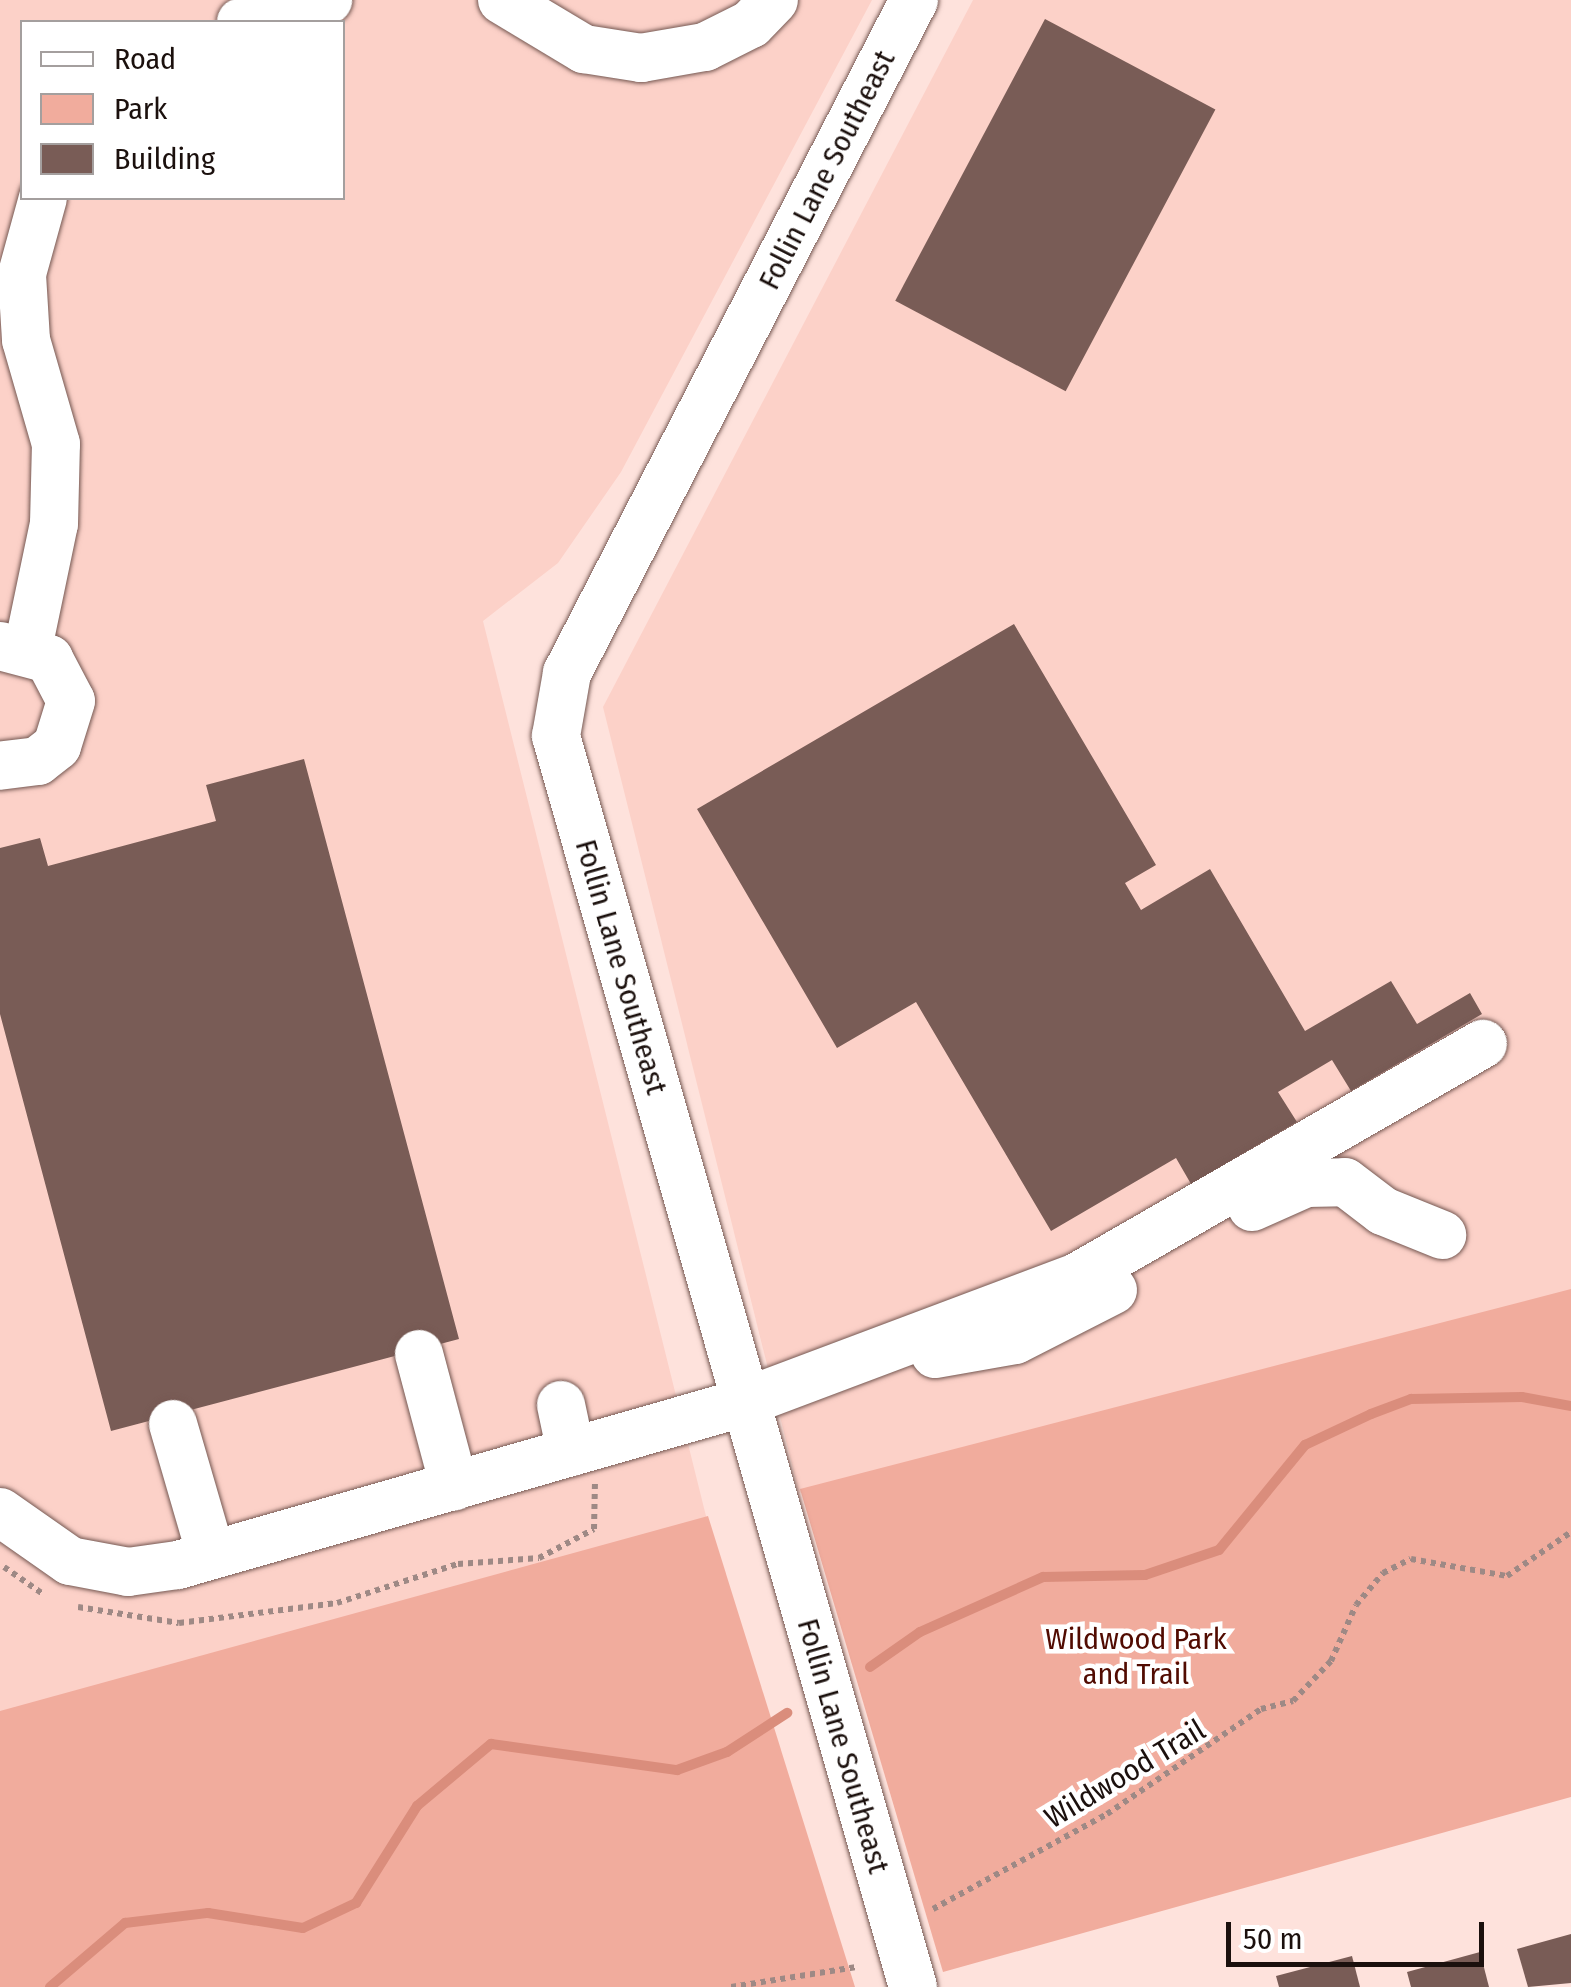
<!DOCTYPE html>
<style>
body{margin:0}
#map{position:relative;width:1571px;height:1987px;overflow:hidden;background:#fee2dc;font-family:"Fira Sans Condensed",sans-serif}
div>[style]{position:absolute}
.built>*{inset:0;background:#fcd1c8}
.green>*{inset:0;background:#f1ac9d}
.stream>*{height:10px;margin:-5px;padding:0 5px;transform-origin:5px;border-radius:5px;background:#da8d7c}
.building>*{inset:0;background:#795c56;transform-origin:0 0}
.path>*{height:6px;margin-top:-3px;transform-origin:0;background:repeating-linear-gradient(90deg,#9e8985 0 5px,transparent 0 10px)}
.roads{filter:drop-shadow(0 0 2px #755852) drop-shadow(0 0 2px #755852)}
.minor>*{height:48px;margin:-24px;padding:0 24px;transform-origin:24px;border-radius:24px;background:#fff}
span{translate:-50% -50%;white-space:nowrap;text-align:center;line-height:1.15;-webkit-text-stroke:9px #fff;paint-order:stroke}
.street-label{font-size:30px;color:#1b100d}
.park-label{font-size:30px;color:#510b01}
.legend{position:absolute;left:20px;top:20px;width:325px;height:180px;box-sizing:border-box;background:#fff;border:2px solid #a49f9e;margin:0;padding:12px 18px;list-style:none;font-size:30px;color:#1b100d}
.legend li{display:flex;align-items:center;gap:20px;height:50px}
.legend b{width:50px;border:2px solid #a49f9e}
.scale{position:absolute;left:1226px;top:1922px;width:258px;height:45px;box-sizing:border-box;border:5px solid #1b100d;border-top:0;padding-left:12px;font-size:30px;line-height:35px;white-space:nowrap;color:#1b100d;-webkit-text-stroke:8px #fff;paint-order:stroke}
</style>
<div id="map">
<div class="built">
<i style="clip-path:polygon(evenodd,0 0,872px 0,621px 472px,558px 563px,483px 621px,707px 1520px,0 1715px,0 0,22px 22px,342px 22px,342px 198px,22px 198px,22px 22px)"></i>
<i style="clip-path:polygon(973px 0,1571px 0,1571px 1294px,799px 1493px,603px 707px)"></i>
</div>
<div class="green">
<i style="clip-path:polygon(1571px 1289px,1571px 1797px,943px 1972px,800px 1489px)"></i>
<i style="clip-path:polygon(708px 1516px,855px 1987px,0 1987px,0 1711px)"></i>
</div>
<div class="stream">
<i style="left:870px;top:1667px;width:61px;rotate:-35deg"></i>
<i style="left:920px;top:1632px;width:135px;rotate:-24.1deg"></i>
<i style="left:1043px;top:1577px;width:102px;rotate:-1.1deg"></i>
<i style="left:1145px;top:1575px;width:78px;rotate:-18.7deg"></i>
<i style="left:1219px;top:1550px;width:136px;rotate:-50.7deg"></i>
<i style="left:1305px;top:1445px;width:73px;rotate:-25.2deg"></i>
<i style="left:1371px;top:1414px;width:43px;rotate:-20.6deg"></i>
<i style="left:1411px;top:1399px;width:111px;rotate:-1deg"></i>
<i style="left:1522px;top:1397px;width:50px;rotate:10.4deg"></i>
<i style="left:50px;top:1987px;width:99px;rotate:-40.5deg"></i>
<i style="left:125px;top:1923px;width:84px;rotate:-6.9deg"></i>
<i style="left:208px;top:1913px;width:96px;rotate:9deg"></i>
<i style="left:303px;top:1928px;width:59px;rotate:-25.3deg"></i>
<i style="left:356px;top:1903px;width:115px;rotate:-57.8deg"></i>
<i style="left:417px;top:1806px;width:97px;rotate:-40deg"></i>
<i style="left:491px;top:1744px;width:188px;rotate:8deg"></i>
<i style="left:677px;top:1770px;width:53px;rotate:-19.8deg"></i>
<i style="left:727px;top:1752px;width:72px;rotate:-33deg"></i>
</div>
<div class="building">
<i style="left:1045px;top:19px;width:193px;height:319px;rotate:28deg"></i>
<i style="clip-path:polygon(1014px 624px,1156px 865px,1125px 883px,1141px 910px,1210px 869px,1305px 1031px,1391px 981px,1417px 1024px,1470px 993px,1482px 1014px,1351px 1091px,1332px 1060px,1278px 1092px,1297px 1122px,1191px 1184px,1176px 1158px,1051px 1231px,916px 1002px,837px 1048px,697px 809px)"></i>
<i style="clip-path:polygon(304px 759px,459px 1339px,111px 1431px,0 1014px,0 848px,40px 838px,48px 866px,216px 821px,206px 785px)"></i>
<i style="clip-path:polygon(1571px 1934px,1571px 1983px,1528px 1987px,1517px 1949px)"></i>
<i style="clip-path:polygon(1480px 1952px,1489px 1987px,1411px 1987px,1407px 1972px)"></i>
<i style="clip-path:polygon(1352px 1956px,1360px 1987px,1279px 1987px,1276px 1976px)"></i>
</div>
<div class="path">
<i style="left:4px;top:1567px;width:47px;rotate:34.7deg"></i>
<i style="left:78px;top:1607px;width:102px;rotate:9deg"></i>
<i style="left:179px;top:1623px;width:159px;rotate:-7.2deg"></i>
<i style="left:337px;top:1603px;width:127px;rotate:-17.9deg"></i>
<i style="left:458px;top:1564px;width:81px;rotate:-4.2deg"></i>
<i style="left:539px;top:1558px;width:62px;rotate:-27.8deg"></i>
<i style="left:594px;top:1529px;width:46px;rotate:-88.8deg"></i>
<i style="left:933px;top:1909px;width:198px;rotate:-28.6deg"></i>
<i style="left:1107px;top:1814px;width:186px;rotate:-34.3deg"></i>
<i style="left:1261px;top:1709px;width:33px;rotate:-14deg"></i>
<i style="left:1293px;top:1701px;width:55px;rotate:-46.5deg"></i>
<i style="left:1331px;top:1661px;width:61px;rotate:-65.9deg"></i>
<i style="left:1356px;top:1605px;width:42px;rotate:-49.8deg"></i>
<i style="left:1383px;top:1573px;width:31px;rotate:-27deg"></i>
<i style="left:1411px;top:1559px;width:97px;rotate:10deg"></i>
<i style="left:1507px;top:1576px;width:78px;rotate:-34.5deg"></i>
<i style="left:731px;top:1987px;width:127px;rotate:-9.1deg"></i>
</div>
<div class="roads">
<div class="minor">
<i style="left:502px;top:0;width:96px;rotate:30.9deg"></i>
<i style="left:584px;top:49px;width:58px;rotate:9deg"></i>
<i style="left:641px;top:58px;width:65px;rotate:-9.8deg"></i>
<i style="left:705px;top:47px;width:51px;rotate:-26.6deg"></i>
<i style="left:751px;top:24px;width:33px;rotate:-46deg"></i>
<i style="left:241px;top:22px;width:90px;rotate:-14.2deg"></i>
<i style="left:0;top:646px;width:51px;rotate:14.9deg"></i>
<i style="left:49px;top:659px;width:47px;rotate:62.4deg"></i>
<i style="left:71px;top:701px;width:47px;rotate:107.3deg"></i>
<i style="left:57px;top:746px;width:24px;rotate:142deg"></i>
<i style="left:38px;top:761px;width:38px;rotate:173deg"></i>
<i style="left:28px;top:648px;width:127px;rotate:-78.2deg"></i>
<i style="left:54px;top:524px;width:80px;rotate:-88.6deg"></i>
<i style="left:56px;top:444px;width:108px;rotate:-106.1deg"></i>
<i style="left:26px;top:340px;width:66px;rotate:-93.5deg"></i>
<i style="left:22px;top:274px;width:79px;rotate:-74.6deg"></i>
<i style="left:1252px;top:1207px;width:59px;rotate:-24deg"></i>
<i style="left:1306px;top:1183px;width:39px;rotate:-1deg"></i>
<i style="left:1345px;top:1182px;width:48px;rotate:37.3deg"></i>
<i style="left:1383px;top:1211px;width:64px;rotate:22.1deg"></i>
<i style="left:419px;top:1354px;width:137px;rotate:75.1deg"></i>
<i style="left:935px;top:1354px;width:81px;rotate:-9.9deg"></i>
<i style="left:1015px;top:1340px;width:110px;rotate:-27deg"></i>
<i style="left:561px;top:1405px;width:48px;rotate:78deg"></i>
<i style="left:173px;top:1424px;width:136px;rotate:73.8deg"></i>
<i style="left:0;top:1512px;width:85px;rotate:35deg"></i>
<i style="left:70px;top:1561px;width:59px;rotate:10.7deg"></i>
<i style="left:128px;top:1572px;width:50px;rotate:-8deg"></i>
<i style="left:178px;top:1565px;width:587px;rotate:-16.03deg"></i>
<i style="left:742px;top:1403px;width:360px;rotate:-20.6deg"></i>
<i style="left:1079px;top:1276px;width:466px;rotate:-29.9deg"></i>
<i style="left:913px;top:1987px;width:1301px;rotate:-105.93deg"></i>
<i style="left:556px;top:736px;width:64px;rotate:-80.1deg"></i>
<i style="left:567px;top:673px;width:757px;rotate:-62.72deg"></i>
</div>
</div>
<div class="street-label">
<span style="left:827px;top:170px;rotate:-63deg">Follin Lane Southeast</span>
<span style="left:621px;top:967px;rotate:74deg">Follin Lane Southeast</span>
<span style="left:843px;top:1746px;rotate:74deg">Follin Lane Southeast</span>
<span style="left:1125px;top:1774px;rotate:-31deg">Wildwood Trail</span>
</div>
<div class="park-label">
<span style="left:1136px;top:1656px">Wildwood Park<br>and Trail</span>
</div>
<ul class="legend">
<li><b style="height:12px;background:#fff"></b>Road</li>
<li><b style="height:28px;background:#f1ac9d"></b>Park</li>
<li><b style="height:28px;background:#795c56"></b>Building</li>
</ul>
<div class="scale">50 m</div>
</div>
